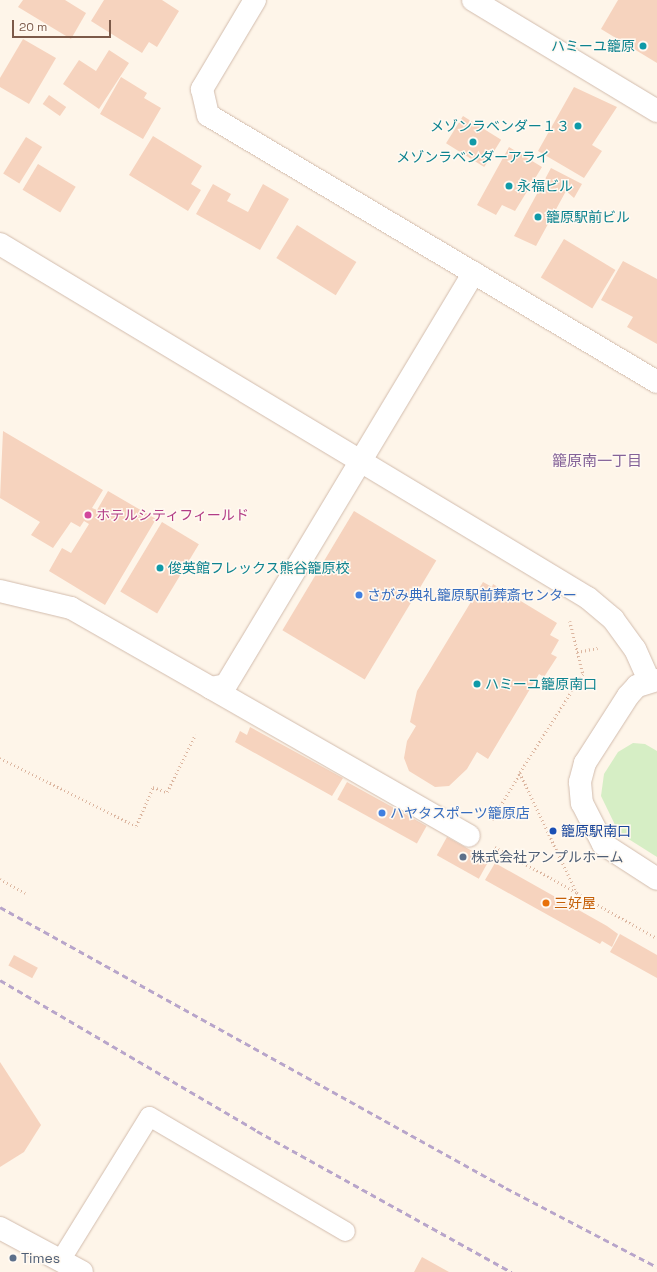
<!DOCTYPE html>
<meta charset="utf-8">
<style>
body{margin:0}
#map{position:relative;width:657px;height:1272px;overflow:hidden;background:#fef5e9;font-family:"Space Grotesk","Noto Sans JP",sans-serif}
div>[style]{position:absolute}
.green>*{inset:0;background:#d6eec5}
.building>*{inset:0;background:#f6d3be;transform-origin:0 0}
.path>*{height:2.5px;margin-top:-1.25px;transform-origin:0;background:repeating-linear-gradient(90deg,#dcb6a0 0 1px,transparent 0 4px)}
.roads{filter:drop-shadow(0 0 1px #d2bcad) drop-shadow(0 0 1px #d2bcad)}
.service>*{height:19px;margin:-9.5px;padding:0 9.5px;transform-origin:9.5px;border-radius:9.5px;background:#fff}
.pedestrian>*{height:22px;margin:-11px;padding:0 11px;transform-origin:11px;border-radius:11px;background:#fff}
.minor>*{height:22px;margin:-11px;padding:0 11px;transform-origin:11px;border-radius:11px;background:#fff}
.tertiary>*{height:22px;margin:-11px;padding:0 11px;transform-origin:11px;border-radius:11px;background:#fff}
.rail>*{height:3px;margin-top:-1.5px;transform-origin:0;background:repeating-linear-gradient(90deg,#b8a5ca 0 6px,transparent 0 10px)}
.dots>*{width:11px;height:11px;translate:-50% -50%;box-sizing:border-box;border:2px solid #fff9f1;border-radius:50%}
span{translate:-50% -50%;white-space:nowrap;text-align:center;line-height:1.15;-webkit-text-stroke:3px #fff9f1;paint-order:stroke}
.culture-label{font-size:14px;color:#0d838f}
.right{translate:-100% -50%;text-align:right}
.left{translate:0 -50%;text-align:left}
.hotel-label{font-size:14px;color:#b23c85}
.shop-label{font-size:14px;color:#366cbe}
.transit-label{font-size:14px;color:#164399}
.service-label{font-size:14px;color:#4e5e75}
.food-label{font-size:14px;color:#c56008}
.neighbourhood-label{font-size:15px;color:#846298}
.scale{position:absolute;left:12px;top:20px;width:99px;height:18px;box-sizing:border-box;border:2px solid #7c5a49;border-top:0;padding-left:5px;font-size:12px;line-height:14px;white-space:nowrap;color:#7c5a49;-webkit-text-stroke:3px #fff9f1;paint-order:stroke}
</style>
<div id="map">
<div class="green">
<i style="clip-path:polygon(633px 743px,645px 744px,657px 751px,657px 857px,619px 833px,601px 796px,604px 774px,618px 752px)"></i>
</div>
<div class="building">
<i style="clip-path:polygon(23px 0,65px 0,86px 13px,71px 39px,18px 7px)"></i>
<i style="clip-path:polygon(104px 0,162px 0,179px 11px,157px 47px,149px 42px,142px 53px,91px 21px)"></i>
<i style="clip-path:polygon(618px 0,657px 0,657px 63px,601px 29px)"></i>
<i style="clip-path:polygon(23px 39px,56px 58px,29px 104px,0 87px,0 78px)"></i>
<i style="clip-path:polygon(109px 50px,129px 63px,99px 109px,63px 84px,79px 60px,96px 71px)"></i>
<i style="clip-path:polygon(121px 77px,147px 93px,144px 98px,161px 108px,143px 139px,100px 114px)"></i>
<i style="clip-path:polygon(574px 87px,617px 107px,592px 145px,602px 151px,584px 178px,538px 151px)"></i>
<i style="left:49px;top:95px;width:21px;height:11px;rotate:35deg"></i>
<i style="left:463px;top:116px;width:45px;height:32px;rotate:32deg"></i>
<i style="clip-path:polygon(153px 136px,202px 166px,191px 184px,201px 190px,188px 211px,129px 175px)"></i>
<i style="left:26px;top:137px;width:19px;height:43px;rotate:32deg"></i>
<i style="clip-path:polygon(509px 147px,542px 167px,515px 211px,502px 205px,496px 215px,477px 205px)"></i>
<i style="left:38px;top:164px;width:44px;height:30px;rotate:31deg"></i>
<i style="clip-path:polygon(551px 168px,582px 184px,574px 198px,566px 191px,536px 246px,514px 236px)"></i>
<i style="clip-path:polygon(213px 184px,231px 194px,227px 201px,248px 212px,263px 184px,289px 199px,260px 250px,196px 214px)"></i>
<i style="left:297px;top:225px;width:70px;height:39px;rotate:32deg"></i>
<i style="left:564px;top:239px;width:60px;height:45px;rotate:31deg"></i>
<i style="clip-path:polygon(623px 261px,657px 279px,657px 344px,627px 327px,633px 317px,601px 300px)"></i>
<i style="clip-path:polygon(3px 431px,103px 490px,92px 508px,97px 510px,108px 491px,156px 519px,105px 605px,49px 571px,62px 548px,71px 553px,89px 524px,84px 521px,80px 527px,71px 522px,53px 548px,31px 535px,40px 522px,0 498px)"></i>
<i style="left:354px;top:511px;width:96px;height:139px;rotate:31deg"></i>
<i style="left:162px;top:522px;width:43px;height:81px;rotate:31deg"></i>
<i style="clip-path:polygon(483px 582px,492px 587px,493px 584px,557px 623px,550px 635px,559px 640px,551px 654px,557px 657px,544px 677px,539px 674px,488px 759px,477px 752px,467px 769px,449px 786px,435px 787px,409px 771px,404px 758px,407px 741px,416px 726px,410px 722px,417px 691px)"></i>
<i style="clip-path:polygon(250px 727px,343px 778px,332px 796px,235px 742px,240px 731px,247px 735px)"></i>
<i style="left:347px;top:782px;width:91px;height:20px;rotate:29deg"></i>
<i style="left:447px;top:837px;width:48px;height:21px;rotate:29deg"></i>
<i style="clip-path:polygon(495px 863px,607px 926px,618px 934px,612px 947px,602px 941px,600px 944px,485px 880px)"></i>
<i style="clip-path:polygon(620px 934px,657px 955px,657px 978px,610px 952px)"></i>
<i style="left:14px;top:955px;width:27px;height:12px;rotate:28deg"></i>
<i style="clip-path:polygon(0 1062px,41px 1125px,24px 1152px,0 1167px)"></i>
<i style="clip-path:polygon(422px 1257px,449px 1272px,414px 1272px)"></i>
</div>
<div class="path">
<i style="left:570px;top:621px;width:55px;rotate:76.2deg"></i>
<i style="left:583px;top:674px;width:117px;rotate:122.5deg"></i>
<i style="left:520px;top:773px;width:133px;rotate:64.6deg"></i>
<i style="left:577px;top:893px;width:92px;rotate:29.4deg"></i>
<i style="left:577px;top:652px;width:21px;rotate:-11deg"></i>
<i style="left:0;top:758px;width:152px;rotate:26.6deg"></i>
<i style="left:136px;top:826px;width:43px;rotate:-66.4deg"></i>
<i style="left:153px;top:787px;width:15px;rotate:20deg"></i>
<i style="left:167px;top:792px;width:64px;rotate:-63.8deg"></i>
<i style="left:492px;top:820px;width:55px;rotate:-59.2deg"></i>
<i style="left:495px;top:847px;width:93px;rotate:29.1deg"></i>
<i style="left:0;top:879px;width:29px;rotate:29deg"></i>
</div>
<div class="roads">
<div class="service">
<i style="left:60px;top:1260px;width:169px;rotate:-58.3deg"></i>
<i style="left:149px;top:1116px;width:227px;rotate:30.4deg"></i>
</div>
<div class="pedestrian">
<i style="left:211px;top:688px;width:297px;rotate:29.8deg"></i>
</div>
<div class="minor">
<i style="left:255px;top:0;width:104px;rotate:120.8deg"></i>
<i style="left:202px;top:89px;width:27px;rotate:77deg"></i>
<i style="left:208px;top:115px;width:522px;rotate:30.74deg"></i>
<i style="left:473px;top:0;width:215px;rotate:31.1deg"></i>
<i style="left:0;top:591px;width:73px;rotate:13.5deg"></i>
<i style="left:71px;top:608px;width:161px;rotate:29.7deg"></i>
<i style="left:211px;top:688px;width:15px;rotate:-11deg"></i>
<i style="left:226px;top:685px;width:481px;rotate:-59deg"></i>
<i style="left:657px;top:680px;width:21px;rotate:163deg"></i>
<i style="left:637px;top:686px;width:13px;rotate:132deg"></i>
<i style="left:628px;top:696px;width:80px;rotate:122.7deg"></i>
<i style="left:585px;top:763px;width:20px;rotate:105deg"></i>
<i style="left:580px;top:782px;width:21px;rotate:85deg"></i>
<i style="left:582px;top:803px;width:46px;rotate:62.9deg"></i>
<i style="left:603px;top:844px;width:64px;rotate:32.9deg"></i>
<i style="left:0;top:1228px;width:93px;rotate:28.2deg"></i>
</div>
<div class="tertiary">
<i style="left:0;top:244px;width:686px;rotate:31.05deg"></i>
<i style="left:588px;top:598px;width:33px;rotate:40deg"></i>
<i style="left:613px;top:619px;width:37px;rotate:54deg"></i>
<i style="left:635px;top:649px;width:34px;rotate:66deg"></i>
</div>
</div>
<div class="rail">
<i style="left:0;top:907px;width:579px;rotate:29.04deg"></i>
<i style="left:506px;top:1188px;width:170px;rotate:27.6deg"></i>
<i style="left:0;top:980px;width:298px;rotate:30.4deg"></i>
<i style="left:257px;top:1131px;width:291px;rotate:29deg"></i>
</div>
<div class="dots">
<i style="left:643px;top:46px;background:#0f9aa8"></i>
<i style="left:578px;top:126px;background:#0f9aa8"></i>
<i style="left:473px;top:142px;background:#0f9aa8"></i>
<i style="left:509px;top:186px;background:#0f9aa8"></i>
<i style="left:538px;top:217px;background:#0f9aa8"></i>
<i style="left:88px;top:515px;background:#d1479c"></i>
<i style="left:160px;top:568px;background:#0f9aa8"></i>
<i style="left:359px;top:595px;background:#3f7fe0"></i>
<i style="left:477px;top:684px;background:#0f9aa8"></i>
<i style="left:382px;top:813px;background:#3f7fe0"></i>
<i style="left:553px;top:831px;background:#1a4fb4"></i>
<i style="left:463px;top:857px;background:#5c6f8a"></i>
<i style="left:546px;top:903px;background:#e8710a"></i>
<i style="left:13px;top:1258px;background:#5c6f8a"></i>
</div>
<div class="culture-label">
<span class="right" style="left:635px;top:46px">ハミーユ籠原</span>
<span class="right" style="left:570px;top:126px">メゾンラベンダー１３</span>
<span style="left:473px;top:157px">メゾンラベンダーアライ</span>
<span class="left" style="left:517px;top:186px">永福ビル</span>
<span class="left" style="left:546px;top:217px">籠原駅前ビル</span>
<span class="left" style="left:168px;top:568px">俊英館フレックス熊谷籠原校</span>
<span class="left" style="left:485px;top:684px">ハミーユ籠原南口</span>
</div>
<div class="hotel-label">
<span class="left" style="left:96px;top:515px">ホテルシティフィールド</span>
</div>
<div class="shop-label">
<span class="left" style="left:367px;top:595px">さがみ典礼籠原駅前葬斎センター</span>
<span class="left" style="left:390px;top:813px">ハヤタスポーツ籠原店</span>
</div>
<div class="transit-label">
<span class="left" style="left:561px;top:831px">籠原駅南口</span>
</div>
<div class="service-label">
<span class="left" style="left:471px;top:857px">株式会社アンプルホーム</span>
<span class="left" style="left:21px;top:1258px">Times</span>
</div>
<div class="food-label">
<span class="left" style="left:554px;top:903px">三好屋</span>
</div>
<div class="neighbourhood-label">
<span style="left:597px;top:461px">籠原南一丁目</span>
</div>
<div class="scale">20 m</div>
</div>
